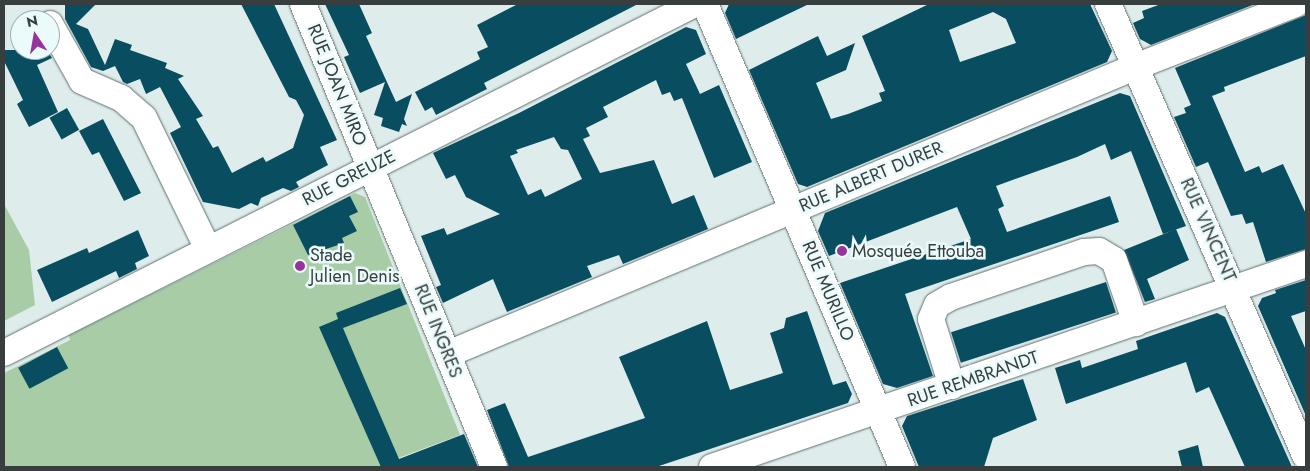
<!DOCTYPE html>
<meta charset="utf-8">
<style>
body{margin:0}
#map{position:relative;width:1310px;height:471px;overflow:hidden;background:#deedec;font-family:Jost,sans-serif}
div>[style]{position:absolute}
.green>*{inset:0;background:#a8cda6}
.building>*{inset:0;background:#084e60;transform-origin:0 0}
.roads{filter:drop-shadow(0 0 1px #616e6e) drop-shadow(0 0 1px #616e6e)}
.minor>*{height:26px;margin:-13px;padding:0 13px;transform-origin:13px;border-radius:13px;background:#fff}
.dots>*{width:14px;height:14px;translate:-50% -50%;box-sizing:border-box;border:2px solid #ebfafa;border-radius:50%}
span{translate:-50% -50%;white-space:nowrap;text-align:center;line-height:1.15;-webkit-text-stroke:5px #ebfafa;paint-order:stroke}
.street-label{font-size:18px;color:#383e3e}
.poi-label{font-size:18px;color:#383e3e}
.left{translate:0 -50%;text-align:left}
.frame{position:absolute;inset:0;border:5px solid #383e3e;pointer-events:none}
.north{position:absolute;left:10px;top:10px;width:50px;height:50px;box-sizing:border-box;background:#ebfafa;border:1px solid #a3afaf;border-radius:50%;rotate:348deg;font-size:14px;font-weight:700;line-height:20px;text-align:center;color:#383e3e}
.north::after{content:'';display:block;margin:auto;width:18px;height:22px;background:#94349c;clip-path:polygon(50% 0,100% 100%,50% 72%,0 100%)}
</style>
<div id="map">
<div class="green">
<i style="clip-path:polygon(355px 193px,365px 197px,460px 435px,396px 459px,400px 467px,4px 467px,4px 373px,70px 340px,69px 335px)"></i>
<i style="clip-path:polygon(4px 204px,29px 250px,35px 305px,4px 321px)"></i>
</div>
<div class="building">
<i style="clip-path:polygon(65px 4px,96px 4px,76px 24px,88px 29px,105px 65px,115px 39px,132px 45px,130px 50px,167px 63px,165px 68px,184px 76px,178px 79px,203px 116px,196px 119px,213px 148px,218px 146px,232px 173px,263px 157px,266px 162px,293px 148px,304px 115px,296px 100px,289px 97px,241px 4px,274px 4px,337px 140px,320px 147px,328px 165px,296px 182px,299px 187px,291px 191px,283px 188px,261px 198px,258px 206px,251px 203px,239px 209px,203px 202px,170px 133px,181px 127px,160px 87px,146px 94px,140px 79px,127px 84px,123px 82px,115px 66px,103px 71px,91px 67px,65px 19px)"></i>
<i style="clip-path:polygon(325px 4px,359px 4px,372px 33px,366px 36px,396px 102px,412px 94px,404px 119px,407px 126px,402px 124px,399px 132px,381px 126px,383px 118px,374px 115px,385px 82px,360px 93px,344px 57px,349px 55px)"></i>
<i style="clip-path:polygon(518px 4px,638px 4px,484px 83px,487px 89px,436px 115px,432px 107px,425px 111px,415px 92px,480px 59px,477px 52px,488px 47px,477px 25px)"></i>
<i style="clip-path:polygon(729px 4px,809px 4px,736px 39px,725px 13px)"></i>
<i style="clip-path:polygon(evenodd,929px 4px,1090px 4px,1112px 51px,1107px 62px,807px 187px,798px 184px,749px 70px,818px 36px,827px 56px,855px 43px,846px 70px,816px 83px,831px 119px,848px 114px,882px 101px,879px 93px,885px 91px,862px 36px,929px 4px,993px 12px,1006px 19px,1016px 43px,960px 62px,949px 30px,993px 12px)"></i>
<i style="clip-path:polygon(1161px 4px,1255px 4px,1151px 45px,1140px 39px,1133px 23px,1144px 18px,1142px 11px)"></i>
<i style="clip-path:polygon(1306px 15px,1306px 56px,1224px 87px,1225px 91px,1212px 96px,1245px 172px,1259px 166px,1262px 173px,1283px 164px,1306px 214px,1306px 249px,1266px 262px,1253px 222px,1246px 224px,1242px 214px,1231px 216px,1208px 162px,1196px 167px,1174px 117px,1186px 113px,1184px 108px,1191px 105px,1175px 68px)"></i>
<i style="clip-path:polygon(evenodd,686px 27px,696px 30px,706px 54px,686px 64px,700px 94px,719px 85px,752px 162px,714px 178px,682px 98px,674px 101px,670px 92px,662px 95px,656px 80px,603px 107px,608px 117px,586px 128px,590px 136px,583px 139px,600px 173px,654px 160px,672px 204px,694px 195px,708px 229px,623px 264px,619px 255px,587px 266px,592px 277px,507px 312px,493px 279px,443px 303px,436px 287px,441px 285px,421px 236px,444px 228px,447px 235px,500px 214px,466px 197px,455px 175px,446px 179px,433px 153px,519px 113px,686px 27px,554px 137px,561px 149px,568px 150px,582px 179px,545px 197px,541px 189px,528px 195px,510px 156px,518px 153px,516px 150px,554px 137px)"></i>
<i style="clip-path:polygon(4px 50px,47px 50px,52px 58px,37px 65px,58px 112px,29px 127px,17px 104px,23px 100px,4px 61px)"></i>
<i style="clip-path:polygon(1120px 93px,1130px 96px,1186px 226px,1163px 234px,1131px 151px,1111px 160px,1105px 144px,1077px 157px,996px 186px,1004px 206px,998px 209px,1007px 232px,1110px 196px,1119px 222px,905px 294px,933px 376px,897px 388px,883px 384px,840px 283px,971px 239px,957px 207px,829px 256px,818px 231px,825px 213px)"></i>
<i style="left:67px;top:108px;width:25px;height:20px;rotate:61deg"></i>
<i style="clip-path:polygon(103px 119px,141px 193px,124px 201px,99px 152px,92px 155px,79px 131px)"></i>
<i style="clip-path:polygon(350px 196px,358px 212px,349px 216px,357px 231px,342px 238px,344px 243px,308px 255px,293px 225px)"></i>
<i style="clip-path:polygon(1176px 229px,1189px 260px,1147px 279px,1155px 299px,1145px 302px,1124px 250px)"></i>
<i style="clip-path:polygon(138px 230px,149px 256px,135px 263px,137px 269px,119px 278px,116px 271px,52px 302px,37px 270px,87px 248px,89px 253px)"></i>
<i style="clip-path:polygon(1306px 280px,1306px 311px,1291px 316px,1306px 350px,1306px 416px,1258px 306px,1262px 298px,1276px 293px,1275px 290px)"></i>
<i style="left:1106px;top:282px;width:32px;height:163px;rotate:72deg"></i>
<i style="clip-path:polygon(400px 288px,407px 304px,343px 328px,365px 380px,399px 459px,464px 434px,478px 467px,381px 467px,319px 327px,338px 319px,336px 313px)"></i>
<i style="clip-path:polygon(807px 311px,833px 385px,846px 381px,852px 394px,848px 403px,656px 467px,509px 467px,487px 410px,505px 403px,528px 457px,645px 418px,619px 357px,707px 321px,730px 390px,783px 373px,770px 333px,784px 328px,786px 318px)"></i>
<i style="clip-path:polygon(1217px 313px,1225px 317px,1292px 467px,1245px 467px,1209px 387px,1196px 393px,1186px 362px,1066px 404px,1055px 368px,1080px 360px,1082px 368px,1138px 349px,1136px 341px)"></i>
<i style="left:57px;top:347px;width:24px;height:44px;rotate:62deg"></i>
<i style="clip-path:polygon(1023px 379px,1037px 420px,993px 438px,984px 467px,919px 467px,902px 426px,907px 416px)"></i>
<i style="clip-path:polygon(1198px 445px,1203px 467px,1182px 467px,1178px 451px)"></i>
</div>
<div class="roads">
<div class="minor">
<i style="left:303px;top:4px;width:501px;rotate:67.58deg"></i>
<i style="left:705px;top:4px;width:503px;rotate:66.95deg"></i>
<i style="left:1108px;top:4px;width:494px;rotate:66.4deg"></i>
<i style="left:50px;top:24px;width:65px;rotate:60.7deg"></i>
<i style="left:82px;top:81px;width:43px;rotate:23.6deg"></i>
<i style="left:121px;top:98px;width:30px;rotate:41deg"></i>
<i style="left:144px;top:118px;width:146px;rotate:64deg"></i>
<i style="left:4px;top:353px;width:774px;rotate:-26.8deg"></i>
<i style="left:448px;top:354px;width:745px;rotate:-22.67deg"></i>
<i style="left:1135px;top:67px;width:173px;rotate:-21.4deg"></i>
<i style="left:952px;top:386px;width:70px;rotate:-107.4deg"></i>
<i style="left:931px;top:319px;width:15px;rotate:-67deg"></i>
<i style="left:937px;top:305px;width:16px;rotate:-30deg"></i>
<i style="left:951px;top:297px;width:140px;rotate:-18.7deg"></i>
<i style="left:1084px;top:252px;width:15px;rotate:-4deg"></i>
<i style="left:1099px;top:251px;width:17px;rotate:31deg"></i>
<i style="left:1114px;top:260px;width:67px;rotate:70.8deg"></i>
<i style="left:712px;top:467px;width:628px;rotate:-18.87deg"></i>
</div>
</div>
<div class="dots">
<i style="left:842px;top:251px;background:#94349c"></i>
<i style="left:300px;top:266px;background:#94349c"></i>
</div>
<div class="street-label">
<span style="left:337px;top:85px;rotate:68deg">RUE JOAN MIRO</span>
<span style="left:871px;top:177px;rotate:-23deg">RUE ALBERT DURER</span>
<span style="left:349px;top:178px;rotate:-27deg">RUE GREUZE</span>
<span style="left:1208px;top:230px;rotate:66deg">RUE VINCENT</span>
<span style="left:828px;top:291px;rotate:67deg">RUE MURILLO</span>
<span style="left:438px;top:331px;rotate:68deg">RUE INGRES</span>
<span style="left:973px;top:379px;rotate:-19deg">RUE REMBRANDT</span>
</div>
<div class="poi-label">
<span class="left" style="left:852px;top:251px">Mosquée Ettouba</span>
<span class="left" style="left:310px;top:266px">Stade<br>Julien Denis</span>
</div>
<div class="frame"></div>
<div class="north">N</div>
</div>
